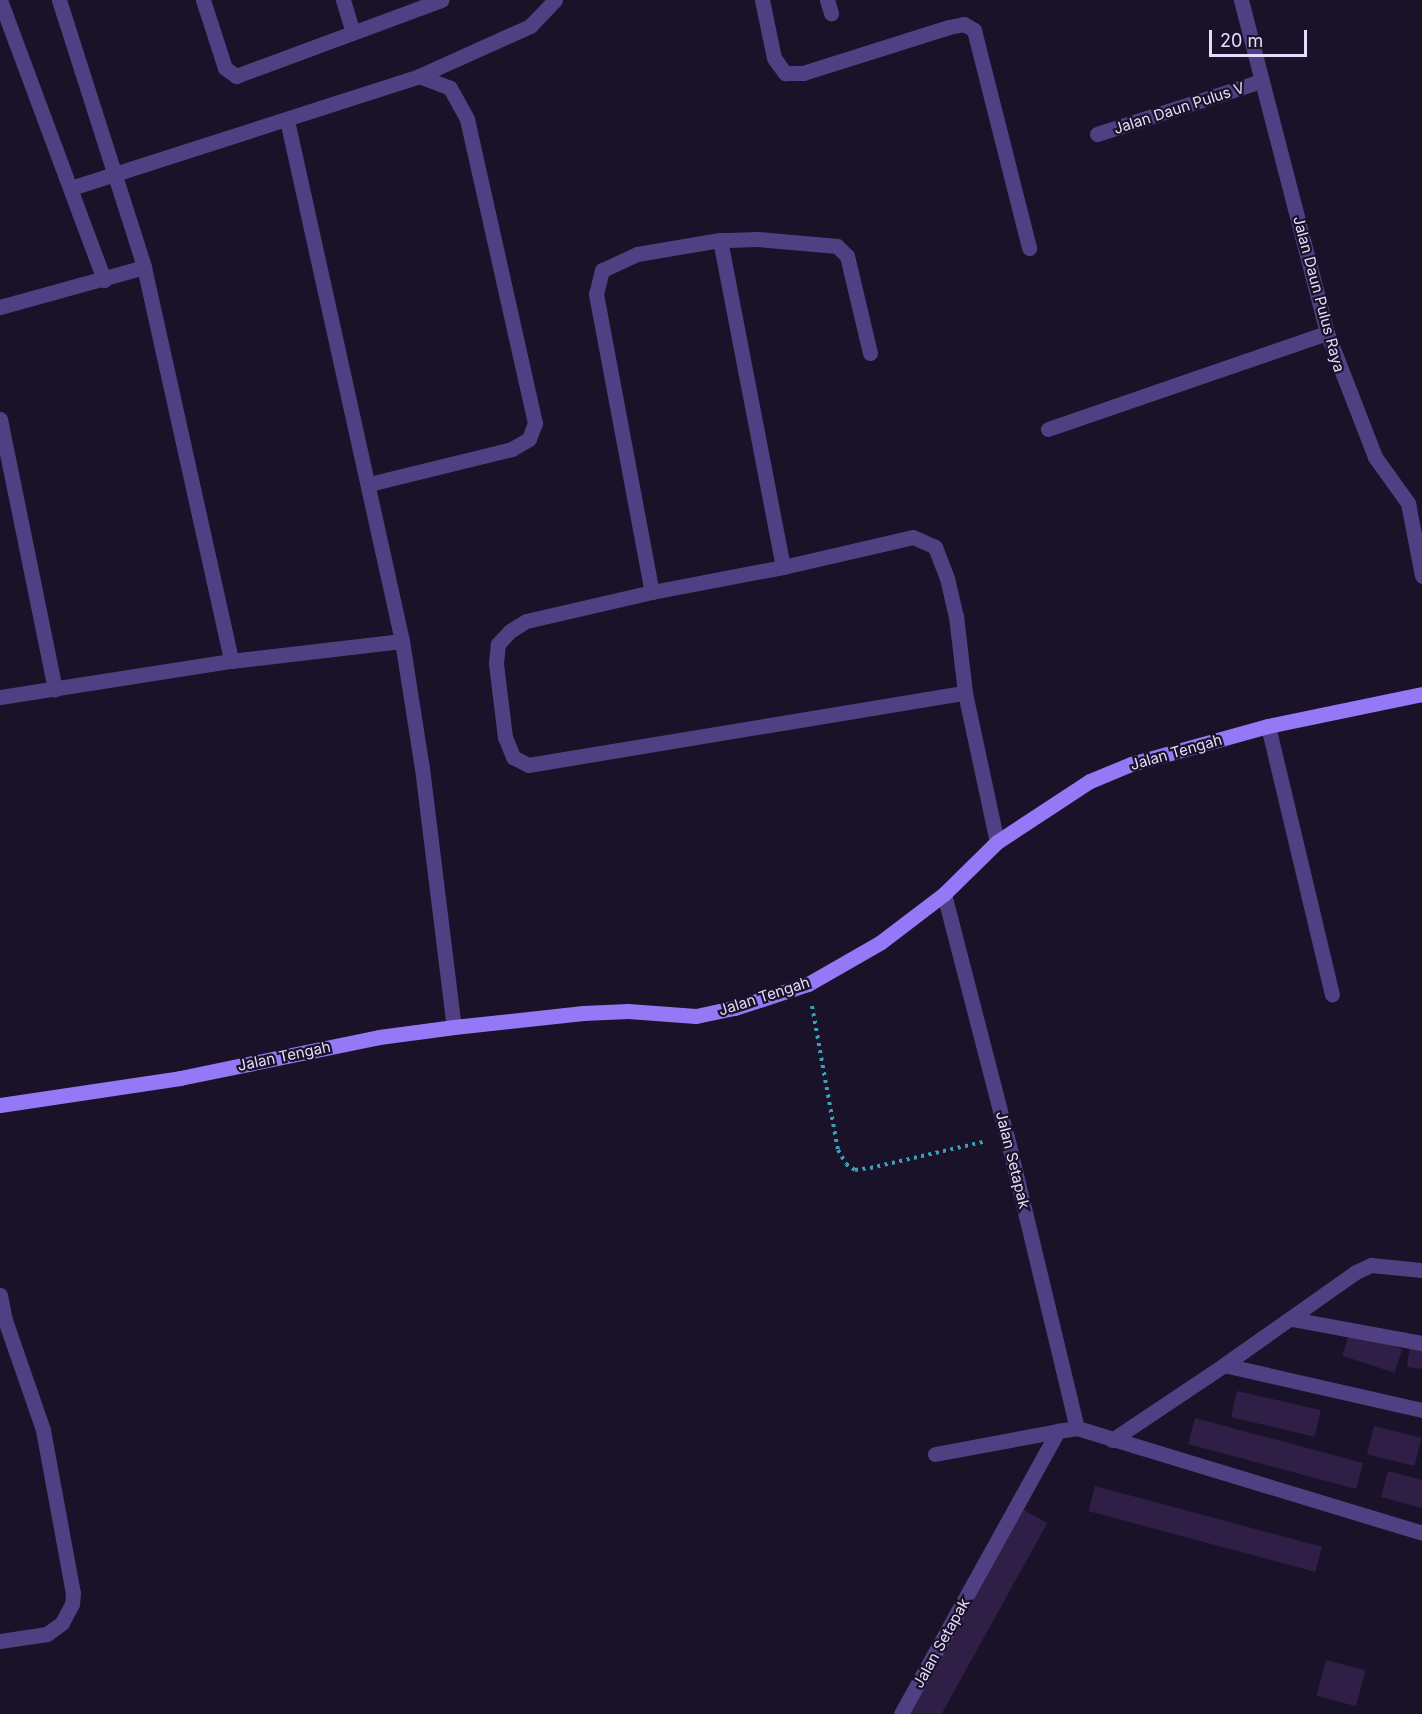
<!DOCTYPE html>
<style>
body{margin:0}
#map{position:relative;width:1422px;height:1714px;overflow:hidden;background:#1a1228;font-family:Inter,sans-serif}
div>[style]{position:absolute}
.building>*{inset:0;background:#2f1f47;transform-origin:0 0}
.path>*{height:4px;margin-top:-2px;transform-origin:0;background:repeating-linear-gradient(90deg,#38a1b3 0 3px,transparent 0 7.5px)}
.minor>*{height:15px;margin:-7.5px;padding:0 7.5px;transform-origin:7.5px;border-radius:7.5px;background:#504083}
.secondary>*{height:15px;margin:-7.5px;padding:0 7.5px;transform-origin:7.5px;border-radius:7.5px;background:#9578f6}
span{translate:-50% -50%;white-space:nowrap;text-align:center;line-height:1.15;-webkit-text-stroke:4.5px #1a1228;paint-order:stroke}
.street-label{font-size:15px;color:#e5dbfd}
.scale{position:absolute;left:1209px;top:30px;width:98px;height:27px;box-sizing:border-box;border:3px solid #e5dbfd;border-top:0;padding-left:8px;font-size:18px;line-height:21px;white-space:nowrap;color:#e5dbfd;-webkit-text-stroke:4px #1a1228;paint-order:stroke}
</style>
<div id="map">
<div class="building">
<i style="left:1350px;top:1332px;width:55px;height:25px;rotate:18deg"></i>
<i style="clip-path:polygon(1410px 1345px,1422px 1346px,1422px 1369px,1407px 1367px)"></i>
<i style="left:1237px;top:1391px;width:86px;height:27px;rotate:13deg"></i>
<i style="left:1195px;top:1418px;width:174px;height:27px;rotate:15deg"></i>
<i style="left:1374px;top:1426px;width:49px;height:29px;rotate:14deg"></i>
<i style="clip-path:polygon(1388px 1471px,1422px 1480px,1422px 1508px,1381px 1497px)"></i>
<i style="left:1095px;top:1486px;width:235px;height:26px;rotate:15deg"></i>
<i style="left:1022px;top:1509px;width:29px;height:235px;rotate:29deg"></i>
<i style="left:1326px;top:1660px;width:41px;height:37px;rotate:15deg"></i>
</div>
<div class="path">
<i style="left:812px;top:1006px;width:146px;rotate:79.8deg"></i>
<i style="left:838px;top:1150px;width:16px;rotate:60deg"></i>
<i style="left:846px;top:1164px;width:11px;rotate:34deg"></i>
<i style="left:855px;top:1170px;width:15px;rotate:-8deg"></i>
<i style="left:870px;top:1168px;width:116px;rotate:-13deg"></i>
</div>
<div class="minor">
<i style="left:0;top:0;width:299px;rotate:69.6deg"></i>
<i style="left:59px;top:0;width:280px;rotate:72.3deg"></i>
<i style="left:144px;top:267px;width:403px;rotate:77.5deg"></i>
<i style="left:203px;top:0;width:71px;rotate:72.1deg"></i>
<i style="left:225px;top:68px;width:14px;rotate:36deg"></i>
<i style="left:236px;top:76px;width:219px;rotate:-20.3deg"></i>
<i style="left:343px;top:0;width:34px;rotate:73deg"></i>
<i style="left:762px;top:0;width:59px;rotate:78.3deg"></i>
<i style="left:774px;top:58px;width:19px;rotate:54deg"></i>
<i style="left:785px;top:73px;width:18px"></i>
<i style="left:803px;top:73px;width:153px;rotate:-17.5deg"></i>
<i style="left:949px;top:27px;width:15px;rotate:-11deg"></i>
<i style="left:964px;top:24px;width:12px;rotate:31deg"></i>
<i style="left:974px;top:30px;width:225px;rotate:75.8deg"></i>
<i style="left:827px;top:0;width:14px;rotate:73deg"></i>
<i style="left:1241px;top:0;width:344px;rotate:75.5deg"></i>
<i style="left:1327px;top:333px;width:133px;rotate:68.8deg"></i>
<i style="left:1375px;top:457px;width:57px;rotate:54.3deg"></i>
<i style="left:1408px;top:503px;width:74px;rotate:79.1deg"></i>
<i style="left:419px;top:76px;width:122px;rotate:-24.2deg"></i>
<i style="left:530px;top:26px;width:36px;rotate:-46deg"></i>
<i style="left:287px;top:120px;width:534px;rotate:77.55deg"></i>
<i style="left:402px;top:641px;width:129px;rotate:81.1deg"></i>
<i style="left:422px;top:768px;width:261px;rotate:83deg"></i>
<i style="left:1097px;top:134px;width:172px;rotate:-17.9deg"></i>
<i style="left:71px;top:188px;width:366px;rotate:-17.8deg"></i>
<i style="left:419px;top:76px;width:33px;rotate:21deg"></i>
<i style="left:450px;top:88px;width:35px;rotate:61deg"></i>
<i style="left:467px;top:119px;width:312px;rotate:77.4deg"></i>
<i style="left:535px;top:423px;width:17px;rotate:111deg"></i>
<i style="left:529px;top:439px;width:20px;rotate:150deg"></i>
<i style="left:512px;top:449px;width:147px;rotate:166.2deg"></i>
<i style="left:720px;top:240px;width:333px;rotate:79.1deg"></i>
<i style="left:0;top:307px;width:149px;rotate:-15.5deg"></i>
<i style="left:870px;top:353px;width:100px;rotate:-103.3deg"></i>
<i style="left:847px;top:256px;width:14px;rotate:-135deg"></i>
<i style="left:837px;top:246px;width:80px;rotate:-175deg"></i>
<i style="left:757px;top:239px;width:37px;rotate:178deg"></i>
<i style="left:720px;top:240px;width:84px;rotate:170.4deg"></i>
<i style="left:637px;top:254px;width:38px;rotate:155deg"></i>
<i style="left:602px;top:270px;width:25px;rotate:104deg"></i>
<i style="left:596px;top:294px;width:303px;rotate:79.4deg"></i>
<i style="left:652px;top:592px;width:133px;rotate:-10.8deg"></i>
<i style="left:783px;top:567px;width:133px;rotate:-13deg"></i>
<i style="left:913px;top:537px;width:24px;rotate:24deg"></i>
<i style="left:935px;top:547px;width:33px;rotate:69deg"></i>
<i style="left:947px;top:578px;width:39px;rotate:77deg"></i>
<i style="left:956px;top:616px;width:78px;rotate:83.3deg"></i>
<i style="left:965px;top:693px;width:152px;rotate:77.9deg"></i>
<i style="left:0;top:419px;width:276px;rotate:78.5deg"></i>
<i style="left:1048px;top:429px;width:295px;rotate:-19deg"></i>
<i style="left:652px;top:592px;width:129px;rotate:167deg"></i>
<i style="left:526px;top:621px;width:19px;rotate:148deg"></i>
<i style="left:510px;top:631px;width:18px;rotate:133deg"></i>
<i style="left:498px;top:644px;width:20px;rotate:96deg"></i>
<i style="left:496px;top:664px;width:74px;rotate:83deg"></i>
<i style="left:505px;top:737px;width:22px;rotate:68deg"></i>
<i style="left:513px;top:757px;width:17px;rotate:28deg"></i>
<i style="left:528px;top:765px;width:443px;rotate:-9.4deg"></i>
<i style="left:0;top:697px;width:234px;rotate:-8.9deg"></i>
<i style="left:231px;top:661px;width:172px;rotate:-6.7deg"></i>
<i style="left:1268px;top:726px;width:276px;rotate:76.6deg"></i>
<i style="left:944px;top:894px;width:251px;rotate:75.5deg"></i>
<i style="left:1007px;top:1137px;width:299px;rotate:76.5deg"></i>
<i style="left:0;top:1295px;width:25px;rotate:79deg"></i>
<i style="left:5px;top:1320px;width:116px;rotate:70.9deg"></i>
<i style="left:43px;top:1430px;width:166px;rotate:79.6deg"></i>
<i style="left:73px;top:1593px;width:11px;rotate:95deg"></i>
<i style="left:72px;top:1604px;width:21px;rotate:118deg"></i>
<i style="left:62px;top:1623px;width:19px;rotate:144deg"></i>
<i style="left:47px;top:1634px;width:48px;rotate:171.5deg"></i>
<i style="left:1292px;top:1319px;width:132px;rotate:10.5deg"></i>
<i style="left:1224px;top:1365px;width:161px;rotate:-35.2deg"></i>
<i style="left:1356px;top:1272px;width:17px;rotate:-25deg"></i>
<i style="left:1371px;top:1265px;width:51px;rotate:5.6deg"></i>
<i style="left:1112px;top:1440px;width:135px;rotate:-33.8deg"></i>
<i style="left:1224px;top:1365px;width:203px;rotate:12.8deg"></i>
<i style="left:935px;top:1454px;width:125px;rotate:-10.6deg"></i>
<i style="left:901px;top:1714px;width:324px;rotate:-61deg"></i>
<i style="left:1058px;top:1431px;width:19px;rotate:-9deg"></i>
<i style="left:1077px;top:1428px;width:361px;rotate:16.9deg"></i>
</div>
<div class="secondary">
<i style="left:0;top:1105px;width:182px;rotate:-8.5deg"></i>
<i style="left:180px;top:1078px;width:203px;rotate:-11.6deg"></i>
<i style="left:379px;top:1037px;width:76px;rotate:-7.6deg"></i>
<i style="left:454px;top:1027px;width:130px;rotate:-6.2deg"></i>
<i style="left:583px;top:1013px;width:45px;rotate:-2.5deg"></i>
<i style="left:628px;top:1011px;width:68px;rotate:4.2deg"></i>
<i style="left:696px;top:1016px;width:40px;rotate:-12deg"></i>
<i style="left:735px;top:1008px;width:77px;rotate:-18.2deg"></i>
<i style="left:808px;top:984px;width:84px;rotate:-29.9deg"></i>
<i style="left:881px;top:942px;width:79px;rotate:-37.3deg"></i>
<i style="left:944px;top:894px;width:74px;rotate:-44.5deg"></i>
<i style="left:997px;top:842px;width:111px;rotate:-33.3deg"></i>
<i style="left:1090px;top:781px;width:44px;rotate:-22.5deg"></i>
<i style="left:1131px;top:764px;width:142px;rotate:-15.5deg"></i>
<i style="left:1268px;top:726px;width:157px;rotate:-11.7deg"></i>
</div>
<div class="street-label">
<span style="left:1179px;top:108px;rotate:-18deg">Jalan Daun Pulus V</span>
<span style="left:1319px;top:294px;rotate:75deg">Jalan Daun Pulus Raya</span>
<span style="left:1176px;top:752px;rotate:-16deg">Jalan Tengah</span>
<span style="left:764px;top:996px;rotate:-18deg">Jalan Tengah</span>
<span style="left:284px;top:1056px;rotate:-12deg">Jalan Tengah</span>
<span style="left:1013px;top:1160px;rotate:76deg">Jalan Setapak</span>
<span style="left:941px;top:1643px;rotate:-61deg">Jalan Setapak</span>
</div>
<div class="scale">20 m</div>
</div>
